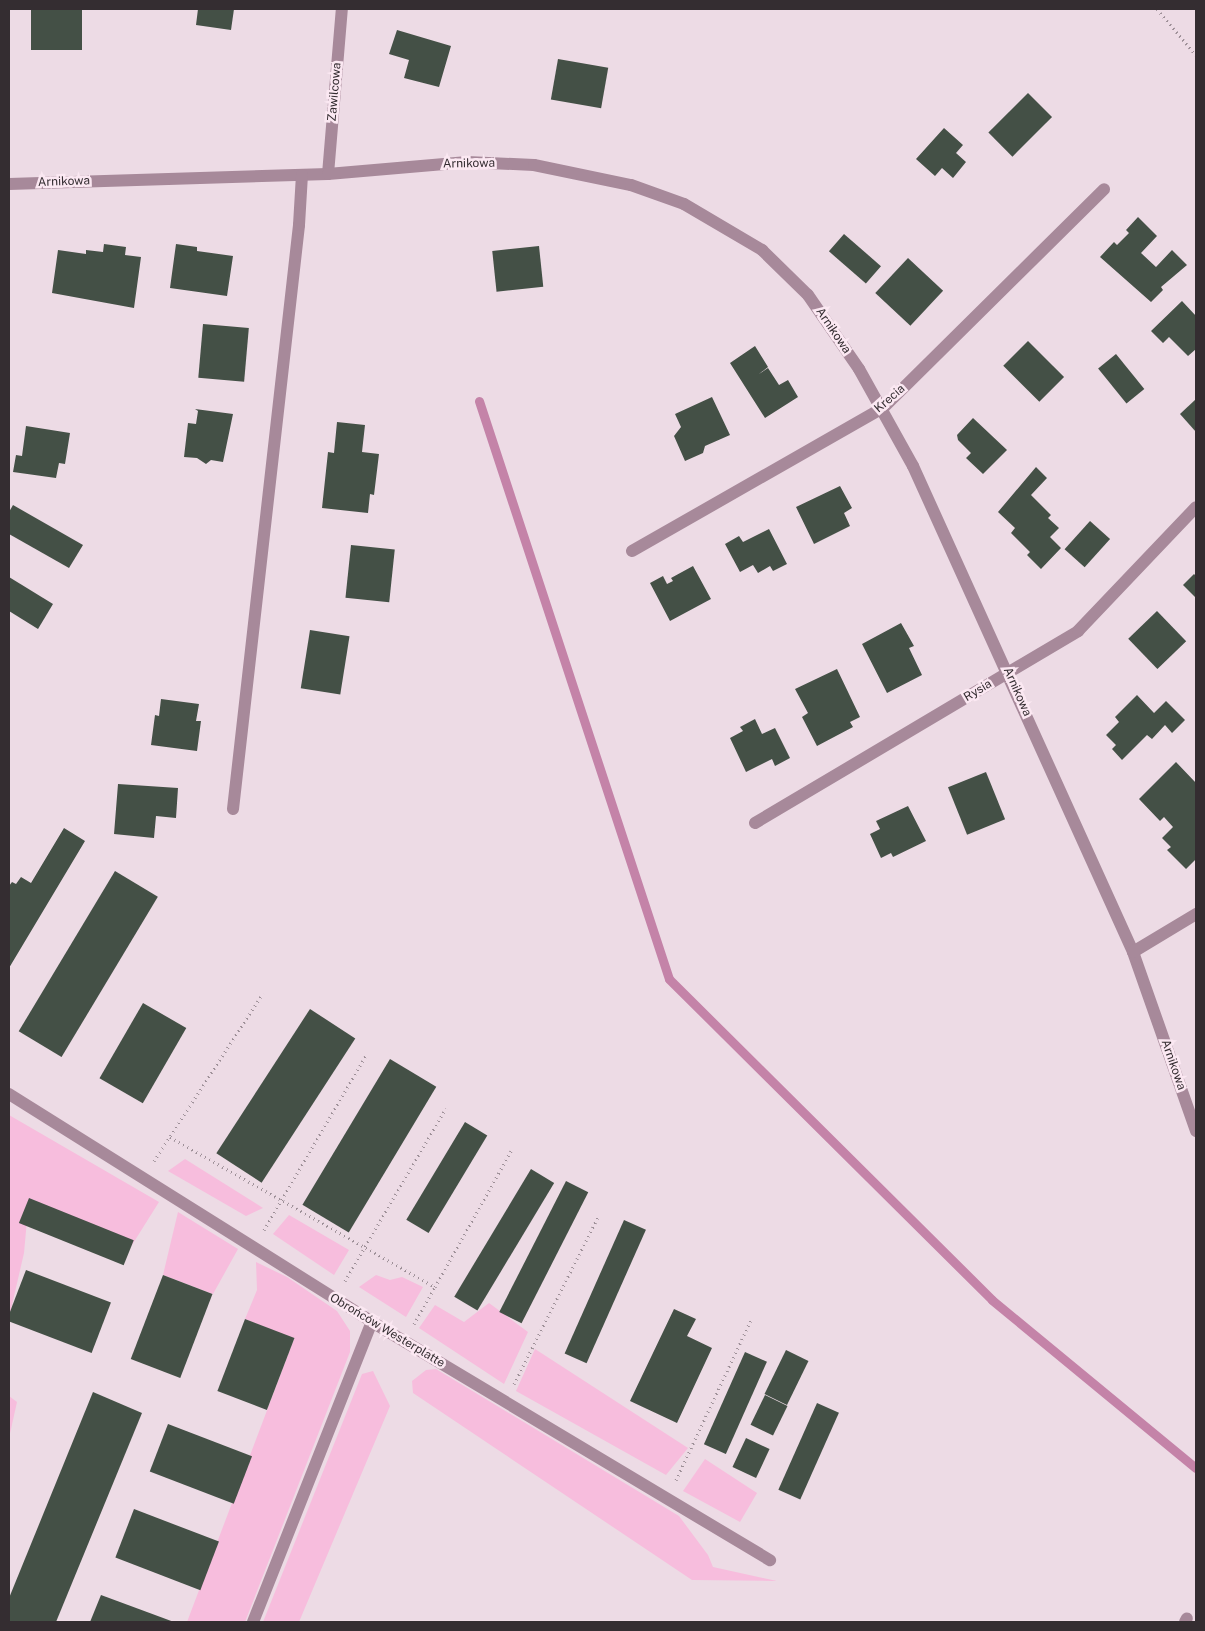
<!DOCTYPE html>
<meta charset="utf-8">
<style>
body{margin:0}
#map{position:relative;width:1205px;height:1631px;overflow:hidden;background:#eddbe5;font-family:"Public Sans",sans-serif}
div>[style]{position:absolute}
.green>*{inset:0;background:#f7bddd}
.stream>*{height:9px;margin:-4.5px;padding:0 4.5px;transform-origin:4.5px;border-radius:4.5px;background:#c483a8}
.building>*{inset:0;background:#445046;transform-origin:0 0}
.path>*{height:3px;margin-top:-1.5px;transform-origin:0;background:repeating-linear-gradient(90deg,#9e9098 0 1px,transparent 0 5px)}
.minor>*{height:12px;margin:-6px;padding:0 6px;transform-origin:6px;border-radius:6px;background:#a7899a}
span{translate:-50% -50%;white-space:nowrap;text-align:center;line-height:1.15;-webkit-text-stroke:5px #fbe8f2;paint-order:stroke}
.street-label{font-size:12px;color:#342d31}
.frame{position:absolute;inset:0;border:10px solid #342d31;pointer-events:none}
</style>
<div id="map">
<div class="green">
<i style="clip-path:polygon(9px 1115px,159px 1202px,132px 1245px,29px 1198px,24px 1253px,9px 1318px)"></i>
<i style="clip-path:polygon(185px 1159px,263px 1208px,246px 1216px,168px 1171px)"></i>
<i style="clip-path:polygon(178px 1212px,238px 1249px,213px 1294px,163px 1275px)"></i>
<i style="clip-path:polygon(289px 1215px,349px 1250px,334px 1275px,273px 1234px)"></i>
<i style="clip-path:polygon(256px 1262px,287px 1277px,337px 1311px,350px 1331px,350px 1352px,245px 1622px,187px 1622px,294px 1339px,245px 1319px,257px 1290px)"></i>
<i style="clip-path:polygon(376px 1275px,390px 1280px,402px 1277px,423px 1287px,406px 1317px,359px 1287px)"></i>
<i style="clip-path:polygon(489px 1303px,528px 1332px,504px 1384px,419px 1328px,435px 1305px,464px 1322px)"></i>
<i style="clip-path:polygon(535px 1349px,688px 1448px,666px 1475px,516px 1391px)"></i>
<i style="clip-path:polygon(436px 1369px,679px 1516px,708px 1555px,713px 1567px,777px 1581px,692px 1580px,413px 1393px,412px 1381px,426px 1370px)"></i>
<i style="clip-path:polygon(373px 1371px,390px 1406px,299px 1622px,263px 1622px,362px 1374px)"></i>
<i style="clip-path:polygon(9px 1396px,17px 1402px,9px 1438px)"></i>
<i style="clip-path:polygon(705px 1459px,757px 1493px,740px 1522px,683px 1491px)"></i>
</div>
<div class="stream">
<i style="left:479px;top:401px;width:608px;rotate:71.8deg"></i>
<i style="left:669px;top:979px;width:455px;rotate:44.8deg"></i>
<i style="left:992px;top:1300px;width:264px;rotate:39.5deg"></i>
</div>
<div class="building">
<i style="left:31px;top:9px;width:51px;height:41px"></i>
<i style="clip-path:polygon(198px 9px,234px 9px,231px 30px,196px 25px)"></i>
<i style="clip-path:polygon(397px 30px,451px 46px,439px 87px,404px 78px,409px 60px,389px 54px)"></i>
<i style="left:558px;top:59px;width:51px;height:41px;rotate:10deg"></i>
<i style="left:1028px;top:93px;width:34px;height:56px;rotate:45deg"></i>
<i style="clip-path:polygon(944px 128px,963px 145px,956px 153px,966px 162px,953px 178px,942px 168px,935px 176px,916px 159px)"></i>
<i style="clip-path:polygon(1138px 217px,1157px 236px,1141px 253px,1156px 267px,1172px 250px,1187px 265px,1161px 287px,1163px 290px,1151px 302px,1100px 257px,1114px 242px,1117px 245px,1129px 233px,1126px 230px)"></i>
<i style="left:844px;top:234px;width:49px;height:23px;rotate:41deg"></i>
<i style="clip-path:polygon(104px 244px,126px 247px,125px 255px,141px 257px,134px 308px,52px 293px,58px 250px,86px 254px,86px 250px,103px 252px)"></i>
<i style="clip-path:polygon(176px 244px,197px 247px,197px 251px,233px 256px,227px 296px,170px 288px)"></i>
<i style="left:539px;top:246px;width:41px;height:47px;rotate:84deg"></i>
<i style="left:908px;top:258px;width:48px;height:48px;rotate:43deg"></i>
<i style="clip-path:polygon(1182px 301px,1196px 316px,1196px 349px,1188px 356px,1169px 337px,1163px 343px,1151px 331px)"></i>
<i style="left:203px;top:324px;width:46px;height:54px;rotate:5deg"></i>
<i style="left:1028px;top:341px;width:51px;height:35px;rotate:45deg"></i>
<i style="clip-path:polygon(755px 346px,768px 367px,759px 374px,768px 368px,779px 385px,788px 380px,798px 397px,765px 418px,730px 363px)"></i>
<i style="left:1116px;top:354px;width:45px;height:23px;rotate:51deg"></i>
<i style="clip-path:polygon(712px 397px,730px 435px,705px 446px,703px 453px,685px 461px,674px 436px,681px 427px,675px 414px)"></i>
<i style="clip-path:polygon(1196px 399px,1196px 432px,1180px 414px)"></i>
<i style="clip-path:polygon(195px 409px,233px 414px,223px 462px,211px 460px,206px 464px,197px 458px,184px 457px,188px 423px,196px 424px,198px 411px)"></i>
<i style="clip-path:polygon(973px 418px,1007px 450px,983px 474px,966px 458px,971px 453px,958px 440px,957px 435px)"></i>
<i style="clip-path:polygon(337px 422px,365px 425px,362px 452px,379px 454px,374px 495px,370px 494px,368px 513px,322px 508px,328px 452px,334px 453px)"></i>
<i style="clip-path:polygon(26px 426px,70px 433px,65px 464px,59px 463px,56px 478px,13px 472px,16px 455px,22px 456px)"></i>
<i style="clip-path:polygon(1036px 467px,1047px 478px,1031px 495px,1051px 515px,1048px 518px,1059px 528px,1050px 537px,1061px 548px,1041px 569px,1027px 555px,1030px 552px,1011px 533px,1015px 528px,998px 512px)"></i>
<i style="clip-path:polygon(840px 486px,852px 508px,844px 513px,850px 526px,814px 544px,796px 507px)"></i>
<i style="clip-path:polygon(13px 505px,83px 545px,69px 568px,9px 534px,9px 512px)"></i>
<i style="left:1090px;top:521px;width:27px;height:38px;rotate:42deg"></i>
<i style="clip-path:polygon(769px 529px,787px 564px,773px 571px,770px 566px,758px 573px,753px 565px,740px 572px,725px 544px,739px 536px,743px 542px)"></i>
<i style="left:351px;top:545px;width:44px;height:53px;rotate:6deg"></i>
<i style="clip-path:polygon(693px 566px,711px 599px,670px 621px,650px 583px,663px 576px,667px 584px,673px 581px,671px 578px)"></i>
<i style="clip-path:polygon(1194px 574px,1196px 576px,1196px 598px,1183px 585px)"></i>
<i style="clip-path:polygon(9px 577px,53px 604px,38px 629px,9px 611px)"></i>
<i style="left:1157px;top:611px;width:42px;height:40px;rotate:46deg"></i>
<i style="clip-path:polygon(901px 623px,914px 646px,909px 648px,922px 675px,887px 693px,862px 644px)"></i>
<i style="left:310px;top:630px;width:40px;height:59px;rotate:9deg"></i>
<i style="clip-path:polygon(837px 669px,860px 717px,850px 722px,853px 727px,817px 746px,802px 717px,808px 713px,795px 689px)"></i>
<i style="clip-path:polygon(1137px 695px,1154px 713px,1166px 701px,1185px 720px,1172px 733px,1165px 725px,1152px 739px,1147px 735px,1122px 760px,1112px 749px,1116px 745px,1106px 735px,1119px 722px,1115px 717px)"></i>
<i style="clip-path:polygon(161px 699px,199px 704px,196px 721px,201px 721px,197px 751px,151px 745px,155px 715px,159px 716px)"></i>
<i style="clip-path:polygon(755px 719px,762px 734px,775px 728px,790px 758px,775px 766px,772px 759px,746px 772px,730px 738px,743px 731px,740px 727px)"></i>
<i style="clip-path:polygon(1176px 762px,1196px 783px,1196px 859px,1186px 869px,1167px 850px,1171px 847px,1162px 838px,1173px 827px,1164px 817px,1160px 821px,1139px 799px)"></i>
<i style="left:986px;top:772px;width:51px;height:41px;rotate:68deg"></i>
<i style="clip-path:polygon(118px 784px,178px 788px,176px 818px,156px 816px,154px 838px,114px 834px)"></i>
<i style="clip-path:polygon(908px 806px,926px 841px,893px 857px,891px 853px,881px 858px,870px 834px,880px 829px,876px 821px)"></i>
<i style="clip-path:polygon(64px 828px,85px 841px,9px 968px,9px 886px,12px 882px,16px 884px,21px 877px,31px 883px)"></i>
<i style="left:115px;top:871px;width:50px;height:187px;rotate:31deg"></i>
<i style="left:143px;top:1003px;width:50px;height:87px;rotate:30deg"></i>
<i style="left:310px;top:1009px;width:54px;height:172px;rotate:33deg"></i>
<i style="left:390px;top:1059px;width:54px;height:170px;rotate:31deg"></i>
<i style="left:465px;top:1122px;width:26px;height:114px;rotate:31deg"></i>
<i style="left:531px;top:1169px;width:27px;height:149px;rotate:31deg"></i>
<i style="left:566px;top:1181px;width:25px;height:147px;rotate:27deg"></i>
<i style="left:29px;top:1198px;width:113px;height:27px;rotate:22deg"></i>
<i style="left:624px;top:1220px;width:24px;height:146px;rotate:24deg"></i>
<i style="left:26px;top:1270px;width:91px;height:54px;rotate:21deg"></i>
<i style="left:163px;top:1275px;width:53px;height:90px;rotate:21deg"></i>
<i style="clip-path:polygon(674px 1309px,696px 1319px,687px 1336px,712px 1348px,677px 1423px,630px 1401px)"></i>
<i style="left:245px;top:1319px;width:53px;height:77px;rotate:21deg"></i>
<i style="left:786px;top:1350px;width:25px;height:49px;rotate:26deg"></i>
<i style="left:745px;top:1352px;width:24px;height:101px;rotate:24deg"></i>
<i style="clip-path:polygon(93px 1392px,142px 1413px,56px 1622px,9px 1622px,9px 1598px)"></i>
<i style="left:765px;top:1395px;width:25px;height:33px;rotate:26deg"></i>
<i style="left:817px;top:1403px;width:24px;height:95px;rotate:24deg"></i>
<i style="left:168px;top:1424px;width:90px;height:51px;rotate:21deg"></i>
<i style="left:746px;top:1438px;width:26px;height:32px;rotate:25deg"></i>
<i style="left:134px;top:1509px;width:91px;height:52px;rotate:21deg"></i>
<i style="clip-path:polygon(101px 1595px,174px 1622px,90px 1622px)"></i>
</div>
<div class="path">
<i style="left:1157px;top:9px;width:60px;rotate:49.7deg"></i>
<i style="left:170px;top:1137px;width:305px;rotate:29.5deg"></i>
<i style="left:435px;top:1287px;width:156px;rotate:-60.8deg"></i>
<i style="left:154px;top:1161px;width:200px;rotate:-57deg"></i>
<i style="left:264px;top:1230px;width:204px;rotate:-59.7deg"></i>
<i style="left:345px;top:1281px;width:200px;rotate:-59.7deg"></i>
<i style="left:414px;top:1324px;width:43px;rotate:-60.4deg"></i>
<i style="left:514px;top:1384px;width:189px;rotate:-63.3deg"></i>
<i style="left:676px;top:1480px;width:179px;rotate:-64.9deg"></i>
</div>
<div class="minor">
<i style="left:328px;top:174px;width:166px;rotate:-85.2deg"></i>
<i style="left:9px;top:184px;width:319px;rotate:-1.8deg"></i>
<i style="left:328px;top:174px;width:140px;rotate:-4.9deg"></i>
<i style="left:467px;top:162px;width:67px;rotate:2.6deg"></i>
<i style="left:534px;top:165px;width:99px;rotate:11.7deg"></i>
<i style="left:631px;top:185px;width:56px;rotate:19.7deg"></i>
<i style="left:684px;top:204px;width:91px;rotate:30.5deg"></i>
<i style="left:762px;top:250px;width:64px;rotate:44.4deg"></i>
<i style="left:808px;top:295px;width:90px;rotate:55.4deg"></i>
<i style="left:859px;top:369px;width:111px;rotate:60.9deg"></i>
<i style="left:913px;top:466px;width:533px;rotate:65.64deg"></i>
<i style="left:1133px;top:952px;width:190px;rotate:70.6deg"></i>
<i style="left:632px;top:551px;width:289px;rotate:-29.7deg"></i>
<i style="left:883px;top:408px;width:311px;rotate:-44.7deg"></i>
<i style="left:233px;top:809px;width:588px;rotate:-83.55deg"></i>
<i style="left:299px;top:225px;width:50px;rotate:-86.6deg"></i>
<i style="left:755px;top:823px;width:376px;rotate:-30.7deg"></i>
<i style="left:1078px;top:631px;width:171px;rotate:-46.4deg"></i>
<i style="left:1133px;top:952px;width:74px;rotate:-31.1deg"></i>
<i style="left:9px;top:1094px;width:429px;rotate:32.1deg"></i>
<i style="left:372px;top:1322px;width:464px;rotate:30.9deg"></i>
<i style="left:253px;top:1622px;width:323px;rotate:-68.4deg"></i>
<i style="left:1185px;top:1622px;width:4px;rotate:-63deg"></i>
</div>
<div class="street-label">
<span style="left:335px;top:92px;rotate:-85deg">Zawilcowa</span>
<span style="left:469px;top:164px;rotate:-1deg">Arnikowa</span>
<span style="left:64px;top:182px;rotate:-2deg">Arnikowa</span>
<span style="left:833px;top:331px;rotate:56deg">Arnikowa</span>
<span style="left:890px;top:399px;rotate:-41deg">Krecia</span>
<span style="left:978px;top:691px;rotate:-31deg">Rysia</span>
<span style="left:1017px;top:692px;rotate:66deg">Arnikowa</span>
<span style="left:1173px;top:1065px;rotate:71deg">Arnikowa</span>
<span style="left:387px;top:1331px;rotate:31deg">Obrońców Westerplatte</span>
</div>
<div class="frame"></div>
</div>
